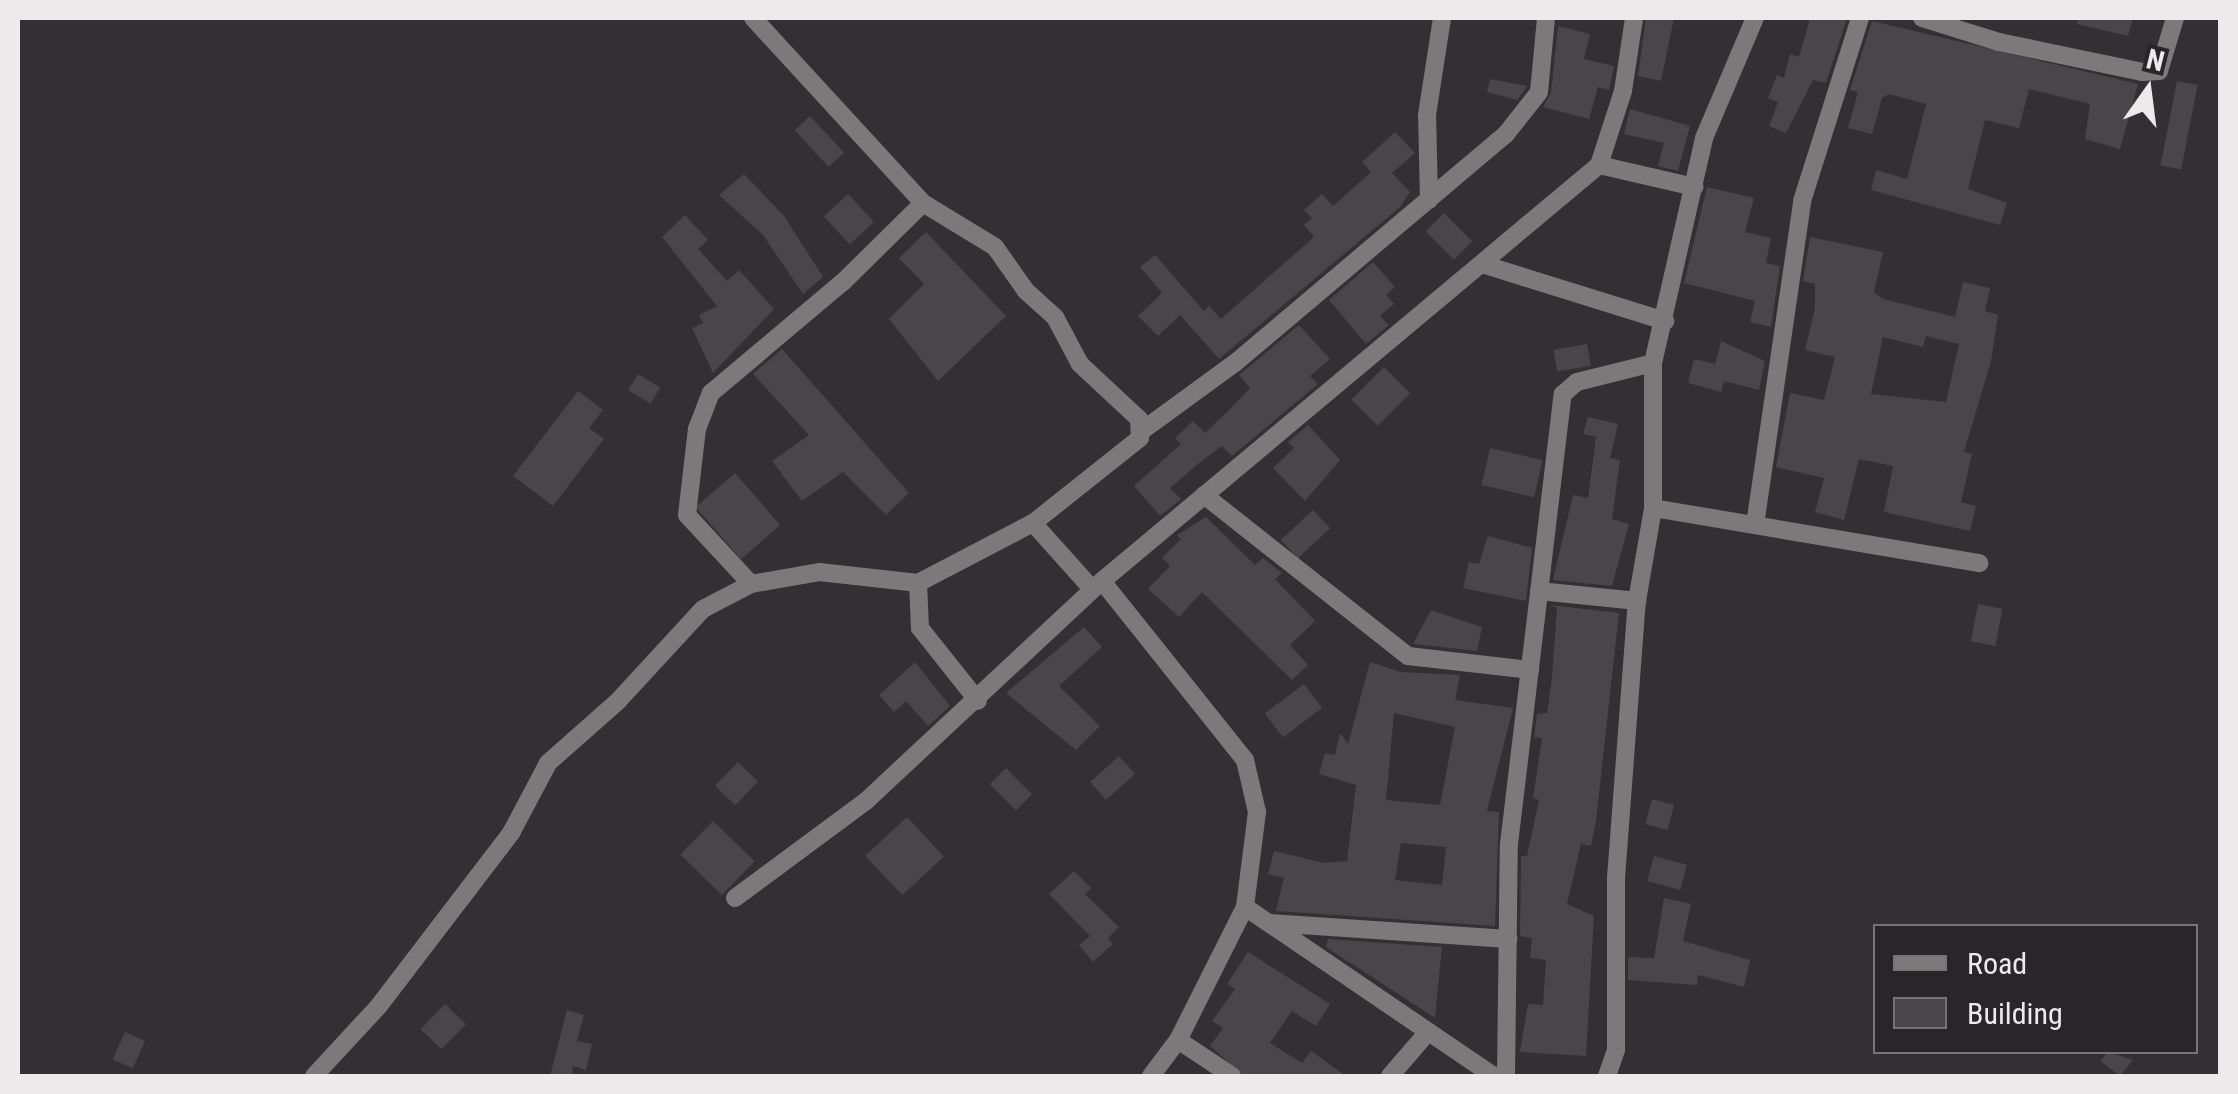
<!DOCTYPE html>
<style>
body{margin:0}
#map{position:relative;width:2238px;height:1094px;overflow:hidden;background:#342f32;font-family:"Roboto Condensed",sans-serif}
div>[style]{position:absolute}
.building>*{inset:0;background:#4a4549;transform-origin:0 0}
.street>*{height:18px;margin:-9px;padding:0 9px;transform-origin:9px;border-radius:9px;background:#7c797b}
span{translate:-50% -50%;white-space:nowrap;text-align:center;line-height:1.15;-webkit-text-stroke:8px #2a2528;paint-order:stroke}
.frame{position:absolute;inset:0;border:20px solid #edeaec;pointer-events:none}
.legend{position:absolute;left:1873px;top:924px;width:325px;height:130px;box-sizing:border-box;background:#2a2528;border:2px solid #787476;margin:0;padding:12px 18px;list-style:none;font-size:30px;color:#edeaec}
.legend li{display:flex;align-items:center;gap:20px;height:50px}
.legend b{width:50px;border:2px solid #787476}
.north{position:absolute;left:2098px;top:40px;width:100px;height:100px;-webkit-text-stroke:8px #2a2528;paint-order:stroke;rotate:14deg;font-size:28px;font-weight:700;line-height:40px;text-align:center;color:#edeaec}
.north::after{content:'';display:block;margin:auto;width:35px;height:45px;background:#edeaec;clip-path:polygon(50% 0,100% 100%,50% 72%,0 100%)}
</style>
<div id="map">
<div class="building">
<i style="clip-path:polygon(1646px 18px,1674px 18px,1661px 81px,1638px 76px)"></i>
<i style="clip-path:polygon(1810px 18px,1847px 18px,1826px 83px,1813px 80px,1786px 133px,1769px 126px,1778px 102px,1768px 98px,1777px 75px,1784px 78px,1790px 54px,1799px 57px)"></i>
<i style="clip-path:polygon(2078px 18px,2133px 18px,2128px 36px,2077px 24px)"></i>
<i style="clip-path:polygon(1872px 21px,2138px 84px,2120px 149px,2085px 139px,2090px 104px,2029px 89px,2019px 128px,1985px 120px,1968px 189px,2007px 203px,2000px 225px,1871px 190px,1876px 170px,1907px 179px,1926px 104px,1889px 94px,1882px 98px,1872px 134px,1848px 128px,1858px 92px,1850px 90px)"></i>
<i style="clip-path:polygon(1558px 26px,1590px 34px,1584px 59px,1614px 66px,1609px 90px,1598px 87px,1589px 119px,1543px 107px,1551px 93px)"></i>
<i style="clip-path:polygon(1490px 79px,1527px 86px,1527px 87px,1517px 100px,1487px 92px)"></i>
<i style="left:2177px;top:81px;width:21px;height:86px;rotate:11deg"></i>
<i style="clip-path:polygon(1630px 109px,1690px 126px,1678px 171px,1658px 166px,1664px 143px,1624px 134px)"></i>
<i style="left:810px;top:116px;width:50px;height:21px;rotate:47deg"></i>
<i style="clip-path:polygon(1395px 132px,1415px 153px,1392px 173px,1410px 192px,1400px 207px,1219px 359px,1180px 315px,1158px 336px,1138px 316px,1162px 293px,1140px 267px,1155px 255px,1204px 311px,1209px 306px,1221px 319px,1314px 237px,1304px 225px,1312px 218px,1304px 210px,1322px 194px,1333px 206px,1371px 172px,1362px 162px)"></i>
<i style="clip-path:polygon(744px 174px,784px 216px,823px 277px,803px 294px,763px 235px,719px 195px)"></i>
<i style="clip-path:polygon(1707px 187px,1754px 198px,1745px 232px,1771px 238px,1766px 263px,1780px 266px,1771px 327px,1750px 322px,1755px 301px,1684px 283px)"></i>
<i style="left:848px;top:194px;width:38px;height:33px;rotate:47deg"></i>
<i style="left:1444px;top:213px;width:40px;height:26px;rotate:45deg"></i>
<i style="clip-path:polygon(685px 215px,708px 240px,698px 249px,727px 281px,739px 270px,774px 309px,713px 373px,692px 328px,703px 323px,699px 315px,717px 306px,662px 237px)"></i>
<i style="clip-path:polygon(926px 232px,1006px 316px,938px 381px,889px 319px,924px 284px,899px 258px)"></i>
<i style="clip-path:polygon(evenodd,1810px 237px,1883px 252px,1874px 292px,1883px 299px,1955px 317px,1963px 282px,1990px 288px,1985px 311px,1998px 315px,1991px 361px,1964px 452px,1972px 454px,1961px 502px,1976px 506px,1970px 531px,1884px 512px,1893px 466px,1859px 459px,1844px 520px,1815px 512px,1824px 478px,1776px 467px,1790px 393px,1824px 400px,1835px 357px,1805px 350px,1815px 308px,1815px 284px,1803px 281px,1810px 237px,1926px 336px,1959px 344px,1946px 402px,1871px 394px,1883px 337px,1923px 347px,1926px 336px)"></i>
<i style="clip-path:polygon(1373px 262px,1395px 287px,1386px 295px,1394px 304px,1380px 316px,1389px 325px,1366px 344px,1329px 300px)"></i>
<i style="clip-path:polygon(1299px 325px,1330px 359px,1310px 376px,1318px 384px,1232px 456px,1222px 446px,1199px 463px,1170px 488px,1181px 499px,1160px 516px,1134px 486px,1181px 444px,1175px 438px,1193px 421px,1205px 433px,1230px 409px,1250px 388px,1239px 375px)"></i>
<i style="clip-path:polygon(1721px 341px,1765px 361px,1759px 390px,1724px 381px,1721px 392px,1688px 383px,1694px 359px,1715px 364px)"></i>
<i style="left:1587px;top:344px;width:22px;height:34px;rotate:80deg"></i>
<i style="clip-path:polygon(782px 349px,909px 493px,886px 515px,843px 472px,802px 501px,772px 461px,809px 435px,753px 374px)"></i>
<i style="left:1384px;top:367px;width:37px;height:46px;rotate:45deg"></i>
<i style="left:638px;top:374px;width:26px;height:19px;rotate:31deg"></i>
<i style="clip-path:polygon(578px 391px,603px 410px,589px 428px,604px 439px,553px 506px,513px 476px)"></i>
<i style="clip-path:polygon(1588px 417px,1618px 424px,1610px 458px,1620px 460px,1612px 519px,1629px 524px,1612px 586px,1553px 580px,1573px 495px,1588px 498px,1596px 437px,1583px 434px)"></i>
<i style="clip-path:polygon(1308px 425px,1340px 460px,1305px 501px,1273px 468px,1294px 448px,1288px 442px)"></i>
<i style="left:1490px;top:448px;width:54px;height:38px;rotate:13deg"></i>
<i style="left:735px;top:473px;width:69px;height:52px;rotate:49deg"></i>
<i style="left:1313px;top:510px;width:25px;height:44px;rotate:47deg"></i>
<i style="clip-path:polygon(1206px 517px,1255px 565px,1263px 558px,1282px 573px,1275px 579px,1315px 621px,1290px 645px,1308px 665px,1292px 680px,1202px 592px,1179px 617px,1148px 589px,1170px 566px,1162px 558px,1181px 539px,1177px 535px)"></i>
<i style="clip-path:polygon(1488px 536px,1532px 548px,1526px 601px,1463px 588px,1469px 562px,1479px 564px)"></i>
<i style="left:1978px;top:604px;width:25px;height:38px;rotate:11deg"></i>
<i style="clip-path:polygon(1550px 605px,1619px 613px,1596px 821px,1591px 846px,1581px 844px,1567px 904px,1594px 916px,1586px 1056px,1520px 1052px,1528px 1004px,1543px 1005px,1546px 960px,1530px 958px,1532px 938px,1520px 936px,1521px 856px,1527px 856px,1539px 800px,1533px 798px,1542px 738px,1534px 737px,1537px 714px,1547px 713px,1552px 678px,1557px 608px)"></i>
<i style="clip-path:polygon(1431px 610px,1482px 627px,1477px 651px,1413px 644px)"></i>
<i style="clip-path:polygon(1084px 627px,1102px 647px,1059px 686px,1100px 726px,1076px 750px,1006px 693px)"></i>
<i style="clip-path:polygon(915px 662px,950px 706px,928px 726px,906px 701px,894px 712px,879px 695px)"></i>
<i style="clip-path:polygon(evenodd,1370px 662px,1401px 672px,1460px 675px,1455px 700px,1513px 708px,1487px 811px,1499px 812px,1495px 926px,1276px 911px,1284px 878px,1268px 874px,1274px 851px,1324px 863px,1347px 861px,1356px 785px,1319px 774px,1325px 753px,1335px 755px,1340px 733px,1348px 744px,1370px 662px,1394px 713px,1455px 727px,1440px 805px,1386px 800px,1394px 713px,1370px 662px,1401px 843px,1446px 847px,1442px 885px,1395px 880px,1401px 843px)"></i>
<i style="left:1304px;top:684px;width:30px;height:49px;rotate:53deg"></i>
<i style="left:1119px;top:756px;width:24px;height:39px;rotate:48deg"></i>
<i style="left:738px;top:762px;width:28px;height:33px;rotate:44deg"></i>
<i style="left:1006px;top:768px;width:37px;height:23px;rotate:45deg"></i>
<i style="left:1652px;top:799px;width:23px;height:26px;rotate:15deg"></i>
<i style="left:907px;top:817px;width:54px;height:57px;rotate:47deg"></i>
<i style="left:713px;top:821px;width:58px;height:47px;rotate:44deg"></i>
<i style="left:1654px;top:856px;width:34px;height:26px;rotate:15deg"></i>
<i style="clip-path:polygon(1074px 871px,1091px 888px,1085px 894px,1119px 927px,1108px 938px,1113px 944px,1093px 962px,1079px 945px,1090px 936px,1049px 894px)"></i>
<i style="clip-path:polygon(1664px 898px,1691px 904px,1683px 941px,1750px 960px,1744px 987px,1698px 975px,1697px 985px,1628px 980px,1628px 957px,1654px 958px)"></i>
<i style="clip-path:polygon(1328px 939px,1442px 947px,1435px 1018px,1326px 947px)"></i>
<i style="clip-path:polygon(1248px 952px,1330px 1004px,1316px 1026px,1292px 1011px,1270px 1043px,1302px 1063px,1311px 1051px,1346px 1076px,1244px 1076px,1210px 1046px,1223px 1028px,1212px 1021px,1235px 989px,1227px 984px)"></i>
<i style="left:445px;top:1004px;width:29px;height:35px;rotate:44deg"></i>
<i style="clip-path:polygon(567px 1010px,584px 1015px,577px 1041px,592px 1044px,586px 1070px,573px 1066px,572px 1076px,550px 1076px)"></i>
<i style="left:125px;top:1032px;width:22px;height:30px;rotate:24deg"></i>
<i style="clip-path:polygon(2108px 1052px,2133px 1060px,2120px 1076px,2100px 1061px)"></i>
</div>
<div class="street">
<i style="left:753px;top:18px;width:251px;rotate:47.4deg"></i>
<i style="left:923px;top:203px;width:84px;rotate:31.4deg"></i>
<i style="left:995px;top:247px;width:54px;rotate:54.8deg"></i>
<i style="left:1026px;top:291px;width:39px;rotate:42deg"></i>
<i style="left:1055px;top:317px;width:53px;rotate:62deg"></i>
<i style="left:1080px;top:364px;width:81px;rotate:43deg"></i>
<i style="left:1139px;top:419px;width:19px;rotate:87deg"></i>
<i style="left:1140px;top:438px;width:137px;rotate:141.5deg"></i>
<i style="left:1033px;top:523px;width:89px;rotate:48.2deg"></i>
<i style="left:1922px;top:18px;width:81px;rotate:17.3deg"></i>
<i style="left:1999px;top:42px;width:146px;rotate:11.8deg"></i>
<i style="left:2142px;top:72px;width:17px;rotate:-3deg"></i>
<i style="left:2159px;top:71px;width:55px;rotate:-73.2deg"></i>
<i style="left:1599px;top:165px;width:98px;rotate:13deg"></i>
<i style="left:1429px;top:200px;width:85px;rotate:-91.3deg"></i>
<i style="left:1427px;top:115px;width:98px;rotate:-81.2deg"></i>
<i style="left:1482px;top:264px;width:192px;rotate:17.3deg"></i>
<i style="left:1143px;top:430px;width:114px;rotate:-36.1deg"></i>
<i style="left:1235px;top:363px;width:355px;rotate:-40.2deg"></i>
<i style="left:1506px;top:134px;width:53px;rotate:-51.8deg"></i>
<i style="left:1539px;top:92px;width:74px;rotate:-84.6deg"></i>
<i style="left:1204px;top:495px;width:260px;rotate:38.3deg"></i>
<i style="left:1408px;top:656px;width:123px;rotate:6.5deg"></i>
<i style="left:1653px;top:508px;width:331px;rotate:9.6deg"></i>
<i style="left:1755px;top:525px;width:327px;rotate:-81.7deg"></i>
<i style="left:1802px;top:201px;width:192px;rotate:-72.4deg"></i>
<i style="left:1102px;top:581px;width:229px;rotate:51.4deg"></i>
<i style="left:1245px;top:760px;width:53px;rotate:77deg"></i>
<i style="left:1257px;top:812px;width:96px;rotate:97.2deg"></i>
<i style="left:1245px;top:907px;width:149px;rotate:116.7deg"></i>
<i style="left:1178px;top:1040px;width:45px;rotate:126.9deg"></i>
<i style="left:918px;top:583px;width:45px;rotate:87.5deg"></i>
<i style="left:920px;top:628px;width:93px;rotate:51.5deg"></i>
<i style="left:751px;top:584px;width:94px;rotate:-132.8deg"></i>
<i style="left:687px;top:515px;width:87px;rotate:-83.4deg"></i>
<i style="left:697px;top:429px;width:39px;rotate:-69deg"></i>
<i style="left:711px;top:393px;width:172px;rotate:-40.1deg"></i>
<i style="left:843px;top:282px;width:112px;rotate:-44.6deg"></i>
<i style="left:1539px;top:591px;width:99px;rotate:5.8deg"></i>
<i style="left:735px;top:898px;width:163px;rotate:-36.5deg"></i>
<i style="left:866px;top:801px;width:323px;rotate:-43deg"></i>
<i style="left:1102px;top:581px;width:648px;rotate:-39.93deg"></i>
<i style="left:1599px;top:165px;width:78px;rotate:-72deg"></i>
<i style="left:1623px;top:91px;width:74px;rotate:-81.4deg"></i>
<i style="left:1245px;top:907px;width:301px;rotate:34.2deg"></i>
<i style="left:1269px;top:923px;width:240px;rotate:3.8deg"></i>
<i style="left:1178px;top:1040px;width:65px;rotate:33.7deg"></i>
<i style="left:314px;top:1076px;width:94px;rotate:-47.2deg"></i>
<i style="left:378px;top:1007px;width:219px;rotate:-52.6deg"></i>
<i style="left:511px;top:833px;width:79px;rotate:-62.1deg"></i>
<i style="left:548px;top:763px;width:94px;rotate:-41.5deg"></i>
<i style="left:618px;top:701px;width:125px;rotate:-47.3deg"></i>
<i style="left:703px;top:609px;width:54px;rotate:-27.5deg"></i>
<i style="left:751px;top:584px;width:69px;rotate:-10deg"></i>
<i style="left:819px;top:572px;width:100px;rotate:6.3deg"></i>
<i style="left:918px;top:583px;width:130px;rotate:-27.6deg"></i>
<i style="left:1390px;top:1076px;width:58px;rotate:-49.2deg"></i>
<i style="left:1506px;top:1076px;width:232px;rotate:-89.3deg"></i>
<i style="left:1509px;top:844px;width:453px;rotate:-83.2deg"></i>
<i style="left:1563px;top:394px;width:18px;rotate:-41deg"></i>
<i style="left:1577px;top:382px;width:78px;rotate:-14deg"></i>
<i style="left:1653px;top:363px;width:231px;rotate:-77.2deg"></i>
<i style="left:1704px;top:138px;width:130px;rotate:-67deg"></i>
<i style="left:1607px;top:1076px;width:28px;rotate:-71deg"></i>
<i style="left:1616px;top:1050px;width:172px;rotate:-90deg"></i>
<i style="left:1616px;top:878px;width:278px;rotate:-85.7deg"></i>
<i style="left:1637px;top:601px;width:94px;rotate:-80.2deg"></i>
<i style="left:1653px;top:508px;width:145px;rotate:-90deg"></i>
</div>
<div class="frame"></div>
<ul class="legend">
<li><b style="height:12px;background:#7c797b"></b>Road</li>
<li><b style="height:28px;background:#4a4549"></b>Building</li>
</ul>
<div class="north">N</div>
</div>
